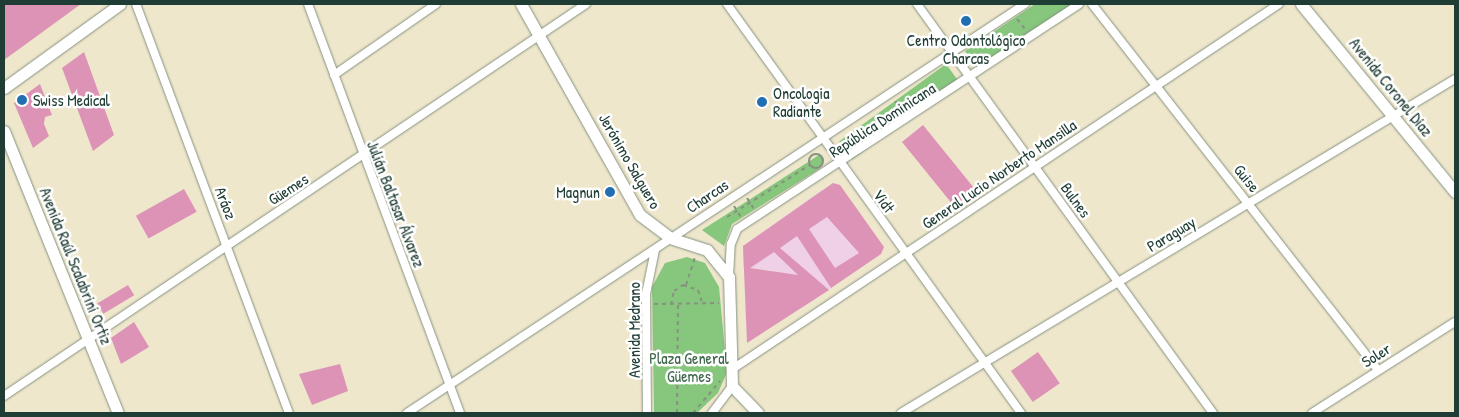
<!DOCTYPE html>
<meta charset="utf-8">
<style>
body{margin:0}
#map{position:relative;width:1459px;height:417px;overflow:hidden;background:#eee7cc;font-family:"Patrick Hand",sans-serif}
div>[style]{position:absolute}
.built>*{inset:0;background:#efd0e6}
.green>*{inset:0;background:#87c67d;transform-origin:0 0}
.building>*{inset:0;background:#dc93b5;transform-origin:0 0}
.path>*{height:2px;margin-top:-1px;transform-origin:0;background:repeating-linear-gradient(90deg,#869280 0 4px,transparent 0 8px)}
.path>.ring{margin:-1px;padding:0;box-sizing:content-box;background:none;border:2px solid #869280;border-radius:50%}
.roads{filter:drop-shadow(0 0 1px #869280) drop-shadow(0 0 1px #869280)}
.lane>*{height:4px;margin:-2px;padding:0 2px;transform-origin:2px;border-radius:2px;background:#fff}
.street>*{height:8px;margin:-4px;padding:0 4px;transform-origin:4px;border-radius:4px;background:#fff}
.secondary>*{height:11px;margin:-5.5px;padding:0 5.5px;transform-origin:5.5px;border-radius:5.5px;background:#fff}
.dots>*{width:14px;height:14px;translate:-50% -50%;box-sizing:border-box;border:2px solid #fff;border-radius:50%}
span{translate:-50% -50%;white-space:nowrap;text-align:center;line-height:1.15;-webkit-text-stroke:5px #fff;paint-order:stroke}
.poi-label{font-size:16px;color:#1f3d34}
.left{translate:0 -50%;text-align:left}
.right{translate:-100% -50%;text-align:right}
.street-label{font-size:16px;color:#1f3d34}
.park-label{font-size:16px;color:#3e664a}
.frame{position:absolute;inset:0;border:5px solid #1f3d34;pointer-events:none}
</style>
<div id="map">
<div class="built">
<i style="clip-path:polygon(823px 189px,839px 209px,884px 247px,881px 254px,802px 308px,771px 284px,773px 271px,743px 267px,743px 246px)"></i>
</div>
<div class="green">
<i style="clip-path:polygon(1035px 4px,1075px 4px,978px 69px,965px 51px)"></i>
<i style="left:946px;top:64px;width:22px;height:132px;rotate:54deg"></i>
<i style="clip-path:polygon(819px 155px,824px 159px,819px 169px,732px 224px,724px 246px,702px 230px)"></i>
<i style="clip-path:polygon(687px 257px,705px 263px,719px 287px,727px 372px,718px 393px,697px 413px,654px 413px,652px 287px,665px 263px)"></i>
</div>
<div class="building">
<i style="clip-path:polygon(4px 4px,81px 4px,4px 60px)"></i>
<i style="clip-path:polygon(84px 52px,114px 135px,93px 151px,62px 68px)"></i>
<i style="clip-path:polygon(40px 84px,52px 115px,45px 117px,44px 124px,49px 136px,33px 148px,14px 103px)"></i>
<i style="left:923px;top:125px;width:85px;height:27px;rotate:51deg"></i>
<i style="clip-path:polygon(evenodd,833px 183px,840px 185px,884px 247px,881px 254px,831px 288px,797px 236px,780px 248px,829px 290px,747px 343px,743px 246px,833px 183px,827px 217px,859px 253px,835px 268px,809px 229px,827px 217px,833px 183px,774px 252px,798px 275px,750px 268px,774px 252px)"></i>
<i style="left:184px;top:189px;width:26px;height:55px;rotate:61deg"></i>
<i style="left:128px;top:285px;width:12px;height:36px;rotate:59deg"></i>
<i style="clip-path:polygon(134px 322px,149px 347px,121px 364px,111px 338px)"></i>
<i style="left:1038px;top:352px;width:38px;height:33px;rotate:55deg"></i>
<i style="clip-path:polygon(340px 364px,348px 391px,312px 405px,299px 374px)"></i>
</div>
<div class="path">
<i style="left:1017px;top:19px;width:13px;rotate:51deg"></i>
<i style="left:895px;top:101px;width:10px;rotate:53deg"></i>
<i class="ring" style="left:809px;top:154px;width:12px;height:12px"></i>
<i style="left:747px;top:198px;width:13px;rotate:58deg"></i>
<i style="left:734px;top:206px;width:13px;rotate:58deg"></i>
<i style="left:727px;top:217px;width:98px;rotate:-32.1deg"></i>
<i style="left:686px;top:285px;width:29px;rotate:-72deg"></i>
<i style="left:654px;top:304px;width:65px;rotate:-0.9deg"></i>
<i style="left:671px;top:305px;width:14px;rotate:-78deg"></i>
<i style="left:674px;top:291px;width:11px;rotate:-34deg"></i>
<i style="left:683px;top:285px;width:16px;rotate:18deg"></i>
<i style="left:698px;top:290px;width:13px;rotate:72deg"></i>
<i style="left:677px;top:413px;width:109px;rotate:-89.5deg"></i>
<i style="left:693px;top:413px;width:42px;rotate:-49.8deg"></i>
</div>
<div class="roads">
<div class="lane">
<i style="left:834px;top:154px;width:18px;rotate:-38deg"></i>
</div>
<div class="street">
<i style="left:136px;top:4px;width:437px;rotate:69.5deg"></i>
<i style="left:308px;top:4px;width:436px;rotate:69.6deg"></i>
<i style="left:727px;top:4px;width:504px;rotate:54.29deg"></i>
<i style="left:917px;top:4px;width:505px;rotate:54.11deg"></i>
<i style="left:1092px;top:4px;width:464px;rotate:52deg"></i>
<i style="left:334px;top:75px;width:124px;rotate:-34.8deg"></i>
<i style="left:729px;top:277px;width:33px;rotate:-87deg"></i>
<i style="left:731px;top:244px;width:16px;rotate:-68deg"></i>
<i style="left:737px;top:229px;width:409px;rotate:-33.3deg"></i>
<i style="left:734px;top:368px;width:655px;rotate:-33.74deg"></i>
<i style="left:4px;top:396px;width:702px;rotate:-33.96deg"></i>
<i style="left:407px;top:413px;width:741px;rotate:-33.5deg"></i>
<i style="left:647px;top:413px;width:119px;rotate:-90.5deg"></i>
<i style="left:646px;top:294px;width:45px;rotate:-78.4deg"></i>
<i style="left:712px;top:413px;width:34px;rotate:-53deg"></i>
<i style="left:901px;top:413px;width:647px;rotate:-31.09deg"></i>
<i style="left:1312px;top:413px;width:169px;rotate:-32.5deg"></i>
</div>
<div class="secondary">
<i style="left:521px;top:4px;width:242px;rotate:60.6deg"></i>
<i style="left:640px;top:215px;width:38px;rotate:37deg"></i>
<i style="left:670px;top:238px;width:39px;rotate:18deg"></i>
<i style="left:707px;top:250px;width:35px;rotate:51deg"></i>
<i style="left:729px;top:277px;width:109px;rotate:88.4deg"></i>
<i style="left:732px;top:386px;width:37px;rotate:46deg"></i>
<i style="left:1301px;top:4px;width:243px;rotate:50.7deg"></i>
<i style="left:4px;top:88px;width:143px;rotate:-35.9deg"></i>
<i style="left:4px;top:131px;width:304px;rotate:68deg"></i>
</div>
</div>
<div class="dots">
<i style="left:966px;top:21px;background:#1f6fb2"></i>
<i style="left:22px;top:100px;background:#1f6fb2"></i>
<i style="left:762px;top:102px;background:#1f6fb2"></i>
<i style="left:610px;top:192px;background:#1f6fb2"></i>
</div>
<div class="poi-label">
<span style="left:966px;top:49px">Centro Odontológico<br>Charcas</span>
<span class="left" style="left:773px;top:102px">Oncologia<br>Radiante</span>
<span class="left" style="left:33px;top:100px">Swiss Medical</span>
<span class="right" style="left:600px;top:192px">Magnun</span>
</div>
<div class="street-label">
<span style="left:1391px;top:87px;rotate:51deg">Avenida Coronel Díaz</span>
<span style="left:882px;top:120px;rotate:-33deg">República Dominicana</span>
<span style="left:630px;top:161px;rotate:60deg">Jerónimo Salguero</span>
<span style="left:999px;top:174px;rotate:-34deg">General Lucio Norberto Mansilla</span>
<span style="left:1247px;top:178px;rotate:51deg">Guise</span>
<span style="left:288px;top:189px;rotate:-33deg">Güemes</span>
<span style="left:707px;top:196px;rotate:-34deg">Charcas</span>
<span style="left:1076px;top:200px;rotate:54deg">Bulnes</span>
<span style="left:884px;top:201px;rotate:54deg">Vidt</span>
<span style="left:226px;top:203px;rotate:69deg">Aráoz</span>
<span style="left:396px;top:204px;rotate:69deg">Julián Baltasar Álvarez</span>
<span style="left:1171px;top:234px;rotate:-31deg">Paraguay</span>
<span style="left:76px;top:266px;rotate:68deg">Avenida Raúl Scalabrini Ortiz</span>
<span style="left:634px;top:330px;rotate:-90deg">Avenida Medrano</span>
<span style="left:1376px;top:355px;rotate:-32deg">Soler</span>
</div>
<div class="park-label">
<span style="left:689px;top:367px">Plaza General<br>Güemes</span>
</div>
<div class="frame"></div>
</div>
